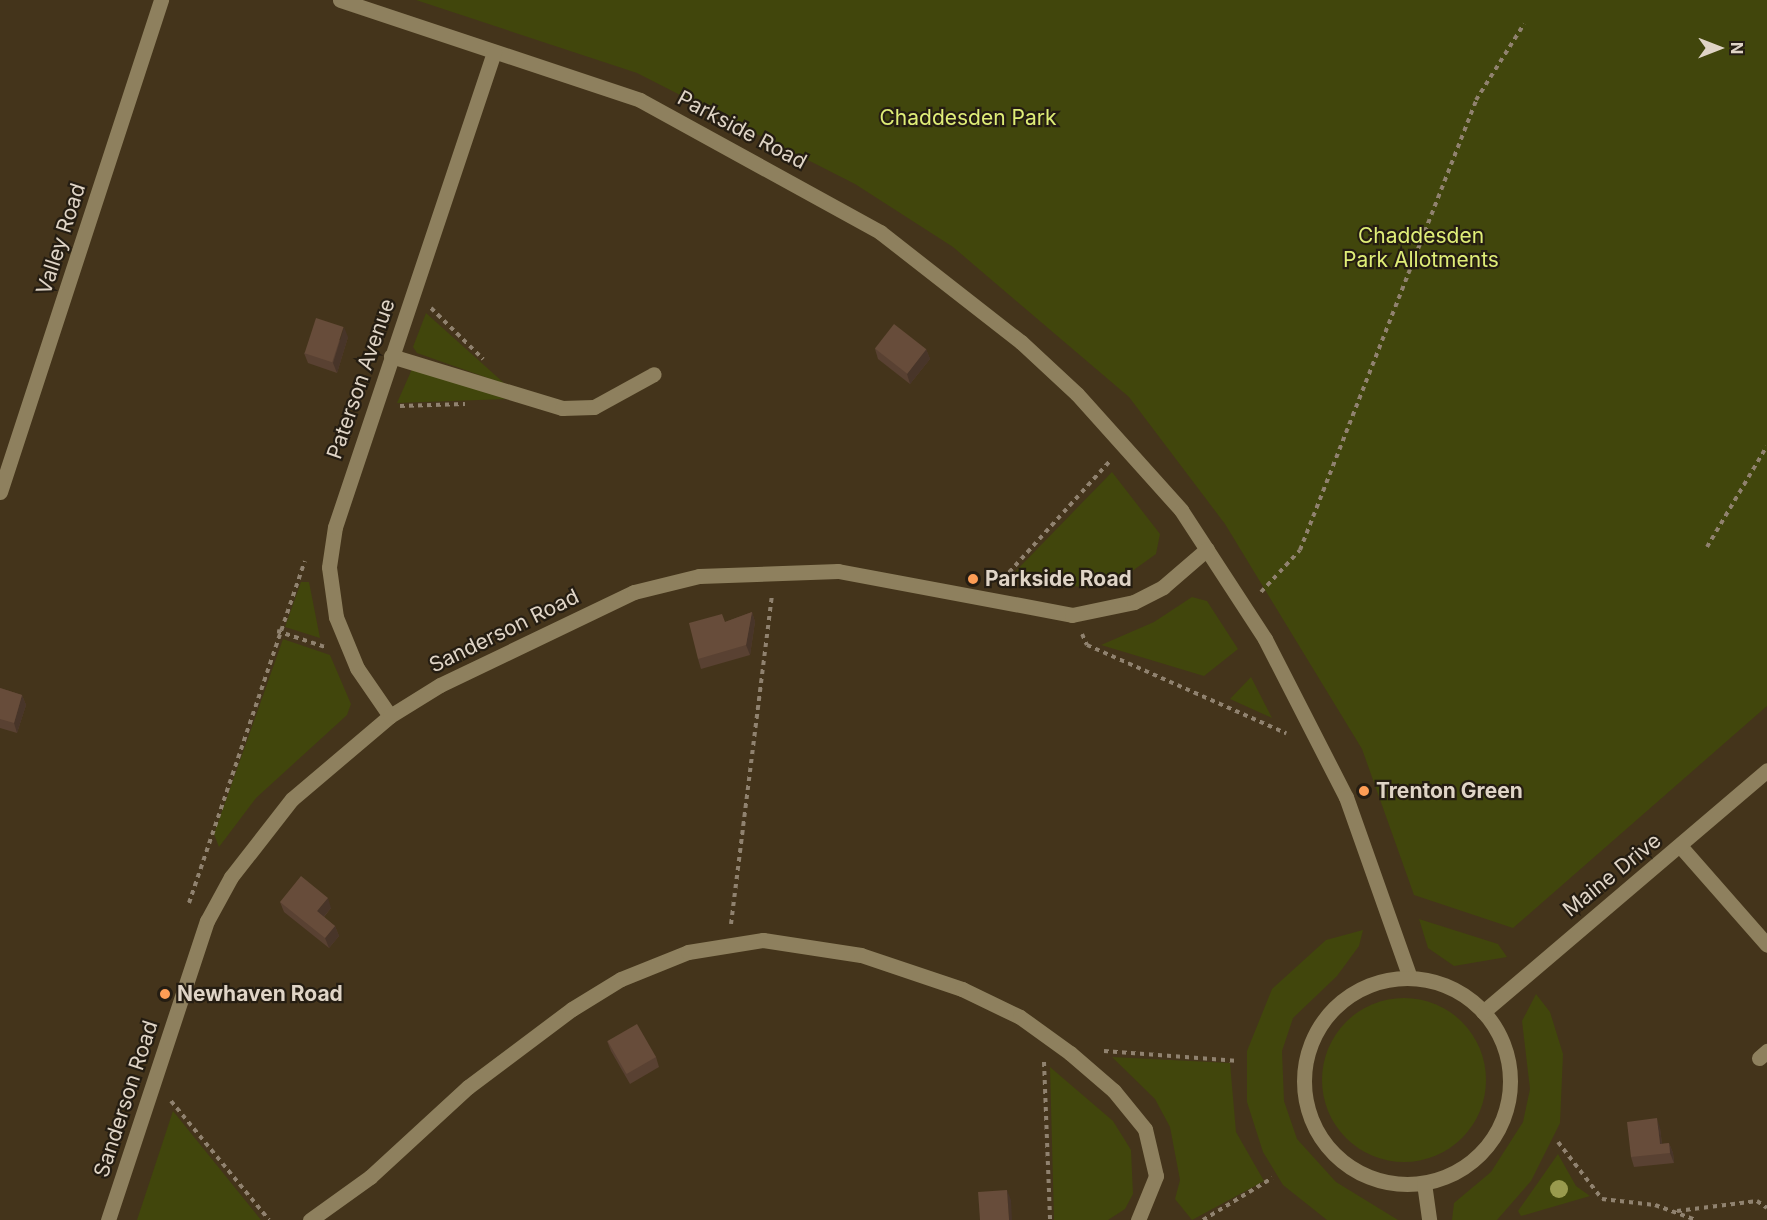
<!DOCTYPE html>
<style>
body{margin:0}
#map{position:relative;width:1767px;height:1220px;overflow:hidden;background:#44341b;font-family:Inter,sans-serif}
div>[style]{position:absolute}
.green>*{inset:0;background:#41460c}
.round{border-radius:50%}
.path>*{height:4px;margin-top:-2px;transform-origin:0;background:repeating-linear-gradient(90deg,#90826f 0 4.5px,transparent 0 9px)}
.minor>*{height:15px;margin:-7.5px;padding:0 7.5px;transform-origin:7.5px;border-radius:7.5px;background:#8e805e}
.minor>.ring{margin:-7.5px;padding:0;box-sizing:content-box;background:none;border:15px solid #8e805e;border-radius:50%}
.trees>*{width:18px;height:18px;margin:-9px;border-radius:50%;background:#999a4e}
.wall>*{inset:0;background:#594132}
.shaded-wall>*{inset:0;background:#483529}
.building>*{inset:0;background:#674c3a;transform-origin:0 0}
.dots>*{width:16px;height:16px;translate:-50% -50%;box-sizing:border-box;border:3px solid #251d12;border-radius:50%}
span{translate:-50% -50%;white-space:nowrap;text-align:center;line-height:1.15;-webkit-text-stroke:4.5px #251d12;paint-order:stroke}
.park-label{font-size:21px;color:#dfed77}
.street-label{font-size:21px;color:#dfd4c6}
.poi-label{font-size:21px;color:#dfd4c6;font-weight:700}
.left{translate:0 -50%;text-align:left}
.north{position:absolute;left:1689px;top:18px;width:60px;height:60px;-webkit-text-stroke:4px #251d12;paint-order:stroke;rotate:90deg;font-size:16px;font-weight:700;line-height:24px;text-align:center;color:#dfd4c6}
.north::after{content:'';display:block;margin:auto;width:21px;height:27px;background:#dfd4c6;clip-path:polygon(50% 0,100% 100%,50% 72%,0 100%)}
</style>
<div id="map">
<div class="green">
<i style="clip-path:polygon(416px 0,1767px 0,1767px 706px,1513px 928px,1414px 895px,1362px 749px,1225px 524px,1129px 397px,953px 247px,855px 184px,637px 73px)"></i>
<i style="clip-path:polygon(426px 313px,505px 384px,417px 353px,413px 347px)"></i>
<i style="clip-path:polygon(412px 369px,417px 370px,506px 399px,397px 403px)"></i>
<i style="clip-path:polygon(1112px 472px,1160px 534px,1156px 554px,1121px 579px,1091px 588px,1008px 579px)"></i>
<i style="clip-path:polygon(301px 582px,309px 582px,320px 638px,285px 627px)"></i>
<i style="clip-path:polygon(1192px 597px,1207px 601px,1238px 649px,1204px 676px,1101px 645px,1154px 622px)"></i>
<i style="clip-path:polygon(283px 639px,330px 655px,351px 704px,347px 715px,256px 798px,219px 847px,214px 834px)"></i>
<i style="clip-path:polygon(1251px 677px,1272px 718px,1230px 699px)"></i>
<i style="clip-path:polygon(1419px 919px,1498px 944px,1507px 957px,1454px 966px,1428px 948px)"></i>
<i style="clip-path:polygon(1363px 930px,1359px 946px,1337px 976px,1293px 1018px,1282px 1051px,1284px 1101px,1297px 1139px,1336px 1182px,1398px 1220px,1327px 1220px,1283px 1185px,1263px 1152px,1247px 1102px,1247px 1051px,1272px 989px,1326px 940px)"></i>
<i style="clip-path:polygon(1536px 994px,1550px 1012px,1563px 1054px,1560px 1123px,1531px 1181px,1497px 1220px,1452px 1220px,1454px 1203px,1491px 1172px,1523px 1122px,1530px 1089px,1522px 1021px)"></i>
<i class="round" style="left:1322px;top:998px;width:164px;height:164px"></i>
<i style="clip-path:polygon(1112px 1057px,1230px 1063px,1236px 1132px,1264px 1181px,1192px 1220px,1175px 1199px,1180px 1180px,1170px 1127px,1155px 1099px)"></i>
<i style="clip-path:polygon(1050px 1067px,1113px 1121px,1131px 1150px,1133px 1194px,1125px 1209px,1108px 1220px,1054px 1220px)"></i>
<i style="clip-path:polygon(173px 1111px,261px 1220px,137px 1220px)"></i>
<i style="clip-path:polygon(1558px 1154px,1576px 1186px,1590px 1196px,1521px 1216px,1518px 1211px)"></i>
</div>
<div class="path">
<i style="left:431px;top:308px;width:73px;rotate:44.4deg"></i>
<i style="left:400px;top:406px;width:65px;rotate:-1.8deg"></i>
<i style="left:1707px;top:547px;width:117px;rotate:-59.3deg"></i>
<i style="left:1003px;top:579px;width:158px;rotate:-47.8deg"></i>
<i style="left:1261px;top:592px;width:57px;rotate:-47.1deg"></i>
<i style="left:1300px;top:550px;width:483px;rotate:-68.6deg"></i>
<i style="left:1476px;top:100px;width:90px;rotate:-57.7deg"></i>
<i style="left:277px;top:631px;width:51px;rotate:18.4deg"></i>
<i style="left:1082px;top:634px;width:12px;rotate:66deg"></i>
<i style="left:1087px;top:645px;width:218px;rotate:23.9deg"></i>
<i style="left:189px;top:903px;width:361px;rotate:-71.3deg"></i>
<i style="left:731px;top:924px;width:332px;rotate:-82.9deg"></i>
<i style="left:1104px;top:1051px;width:135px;rotate:4.2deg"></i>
<i style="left:1044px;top:1062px;width:158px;rotate:87.8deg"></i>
<i style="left:171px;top:1101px;width:154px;rotate:50.5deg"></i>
<i style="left:1558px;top:1142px;width:72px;rotate:52.3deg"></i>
<i style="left:1602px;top:1199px;width:53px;rotate:6.5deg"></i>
<i style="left:1655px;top:1205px;width:44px;rotate:20.1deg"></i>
<i style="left:1677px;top:1211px;width:81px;rotate:-7.1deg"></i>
<i style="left:1757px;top:1201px;width:12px;rotate:35deg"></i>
<i style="left:1203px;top:1220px;width:81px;rotate:-31.3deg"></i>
</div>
<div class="minor">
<i style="left:340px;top:0;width:316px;rotate:18.4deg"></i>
<i style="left:640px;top:100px;width:274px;rotate:28.8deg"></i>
<i style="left:880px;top:232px;width:179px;rotate:38deg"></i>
<i style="left:1021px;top:342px;width:76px;rotate:42.9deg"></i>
<i style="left:1077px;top:394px;width:156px;rotate:48.1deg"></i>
<i style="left:1181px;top:510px;width:154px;rotate:56.9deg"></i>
<i style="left:1265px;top:639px;width:178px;rotate:62.9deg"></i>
<i style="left:1346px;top:797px;width:192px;rotate:70.5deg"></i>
<i style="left:391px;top:356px;width:179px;rotate:16.9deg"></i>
<i style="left:562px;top:408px;width:32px;rotate:-2deg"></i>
<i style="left:594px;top:407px;width:68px;rotate:-28.8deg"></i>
<i style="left:0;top:492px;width:518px;rotate:-71.88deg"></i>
<i style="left:390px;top:716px;width:58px;rotate:-124.5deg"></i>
<i style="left:357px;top:668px;width:55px;rotate:-112.4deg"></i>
<i style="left:336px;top:617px;width:50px;rotate:-98deg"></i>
<i style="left:329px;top:567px;width:40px;rotate:-81.5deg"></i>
<i style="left:335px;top:527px;width:501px;rotate:-71.49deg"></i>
<i style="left:1681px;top:847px;width:130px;rotate:48.7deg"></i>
<i class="ring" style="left:1304px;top:978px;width:191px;height:191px"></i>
<i style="left:1483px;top:1012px;width:373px;rotate:-40.4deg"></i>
<i style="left:1759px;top:1058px;width:11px;rotate:-41deg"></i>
<i style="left:1424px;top:1183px;width:37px;rotate:82deg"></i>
<i style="left:108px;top:1220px;width:315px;rotate:-71.7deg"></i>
<i style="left:207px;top:921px;width:50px;rotate:-61.4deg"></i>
<i style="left:231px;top:877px;width:99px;rotate:-52deg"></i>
<i style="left:292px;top:799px;width:128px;rotate:-40.3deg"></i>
<i style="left:390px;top:716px;width:59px;rotate:-31.8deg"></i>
<i style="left:440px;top:685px;width:215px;rotate:-25.6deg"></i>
<i style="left:634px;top:592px;width:67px;rotate:-13.8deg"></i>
<i style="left:699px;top:576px;width:139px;rotate:-2.1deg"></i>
<i style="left:838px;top:571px;width:238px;rotate:10.6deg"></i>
<i style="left:1072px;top:615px;width:63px;rotate:-11.8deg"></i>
<i style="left:1134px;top:602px;width:33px;rotate:-27deg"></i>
<i style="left:1163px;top:587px;width:58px;rotate:-40.8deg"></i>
<i style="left:310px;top:1220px;width:74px;rotate:-35.6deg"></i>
<i style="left:370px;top:1177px;width:133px;rotate:-42.6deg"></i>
<i style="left:468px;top:1087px;width:130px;rotate:-36.9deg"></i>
<i style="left:572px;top:1009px;width:57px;rotate:-31.5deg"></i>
<i style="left:621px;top:979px;width:72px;rotate:-21.9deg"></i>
<i style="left:688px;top:952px;width:76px;rotate:-9.1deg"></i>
<i style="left:763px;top:940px;width:99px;rotate:8.7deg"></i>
<i style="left:861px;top:955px;width:107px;rotate:18.6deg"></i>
<i style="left:962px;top:989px;width:64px;rotate:25.8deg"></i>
<i style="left:1020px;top:1017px;width:62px;rotate:35.8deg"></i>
<i style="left:1070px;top:1053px;width:58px;rotate:40.8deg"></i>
<i style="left:1114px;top:1091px;width:49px;rotate:50.8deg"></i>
<i style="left:1145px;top:1129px;width:48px;rotate:76.8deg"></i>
<i style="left:1156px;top:1176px;width:48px;rotate:112.2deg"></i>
</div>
<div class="trees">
<i style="left:1559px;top:1189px"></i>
</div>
<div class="wall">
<i style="clip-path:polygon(348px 337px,337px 373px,308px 363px,304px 353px)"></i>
<i style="clip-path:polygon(875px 349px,926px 349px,930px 359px,910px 384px,878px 359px)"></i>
<i style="clip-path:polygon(752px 612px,755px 622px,750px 655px,701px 669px,698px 659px,725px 622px)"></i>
<i style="clip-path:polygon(0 688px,22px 695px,26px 705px,17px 733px,0 728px)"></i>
<i style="clip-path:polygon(280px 902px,331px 908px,324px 917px,335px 926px,339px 936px,329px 948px,284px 912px)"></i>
<i style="clip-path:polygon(607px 1041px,656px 1057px,659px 1067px,630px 1084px,611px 1051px)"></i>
<i style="clip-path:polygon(1660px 1128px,1662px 1144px,1669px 1143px,1673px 1153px,1674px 1163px,1634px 1167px,1631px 1157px)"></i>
</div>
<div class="shaded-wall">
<i style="clip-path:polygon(344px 327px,348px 337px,337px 373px,333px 363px)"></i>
<i style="clip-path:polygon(926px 349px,930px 359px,910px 384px,907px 374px)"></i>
<i style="clip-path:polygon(752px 612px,755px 622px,750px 655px,746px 645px)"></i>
<i style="clip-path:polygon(22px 695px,26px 705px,17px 733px,14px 723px)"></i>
<i style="clip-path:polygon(328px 898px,331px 908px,320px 921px,317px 911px)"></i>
<i style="clip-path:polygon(335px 926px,339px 936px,329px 948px,325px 938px)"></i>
<i style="clip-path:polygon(1657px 1118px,1660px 1128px,1663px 1154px,1660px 1144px)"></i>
<i style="clip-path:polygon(1669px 1143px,1673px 1153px,1674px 1163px,1670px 1153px)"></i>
<i style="clip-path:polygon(1007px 1190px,1011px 1200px,1012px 1220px,1009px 1220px)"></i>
</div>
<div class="building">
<i style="left:316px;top:318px;width:29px;height:37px;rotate:18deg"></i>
<i style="left:894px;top:324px;width:41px;height:31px;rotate:38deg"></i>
<i style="clip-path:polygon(752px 612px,746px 645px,698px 659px,689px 623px,722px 614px,725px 622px)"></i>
<i style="clip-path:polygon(0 688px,22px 695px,14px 723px,0 719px)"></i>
<i style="clip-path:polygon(301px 876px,328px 898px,317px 911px,335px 926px,325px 938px,280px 902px)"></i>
<i style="left:637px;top:1024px;width:38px;height:34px;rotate:60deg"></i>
<i style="clip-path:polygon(1657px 1118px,1660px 1144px,1669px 1143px,1670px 1153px,1631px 1157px,1627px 1122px)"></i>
<i style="left:1007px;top:1190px;width:30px;height:29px;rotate:86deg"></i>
</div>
<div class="dots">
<i style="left:973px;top:579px;background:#fd9d55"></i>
<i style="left:1364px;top:791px;background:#fd9d55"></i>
<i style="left:165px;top:994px;background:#fd9d55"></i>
</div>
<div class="park-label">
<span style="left:968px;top:118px">Chaddesden Park</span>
<span style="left:1421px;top:248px">Chaddesden<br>Park Allotments</span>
</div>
<div class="street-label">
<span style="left:742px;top:130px;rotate:28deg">Parkside Road</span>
<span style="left:61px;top:239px;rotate:-72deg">Valley Road</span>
<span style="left:361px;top:379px;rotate:-71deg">Paterson Avenue</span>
<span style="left:504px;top:631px;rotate:-26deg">Sanderson Road</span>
<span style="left:1612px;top:875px;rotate:-39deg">Maine Drive</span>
<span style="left:126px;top:1099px;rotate:-72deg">Sanderson Road</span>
</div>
<div class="poi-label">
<span class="left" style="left:985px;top:579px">Parkside Road</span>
<span class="left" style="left:1376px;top:791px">Trenton Green</span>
<span class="left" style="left:177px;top:994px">Newhaven Road</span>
</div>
<div class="north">N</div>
</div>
